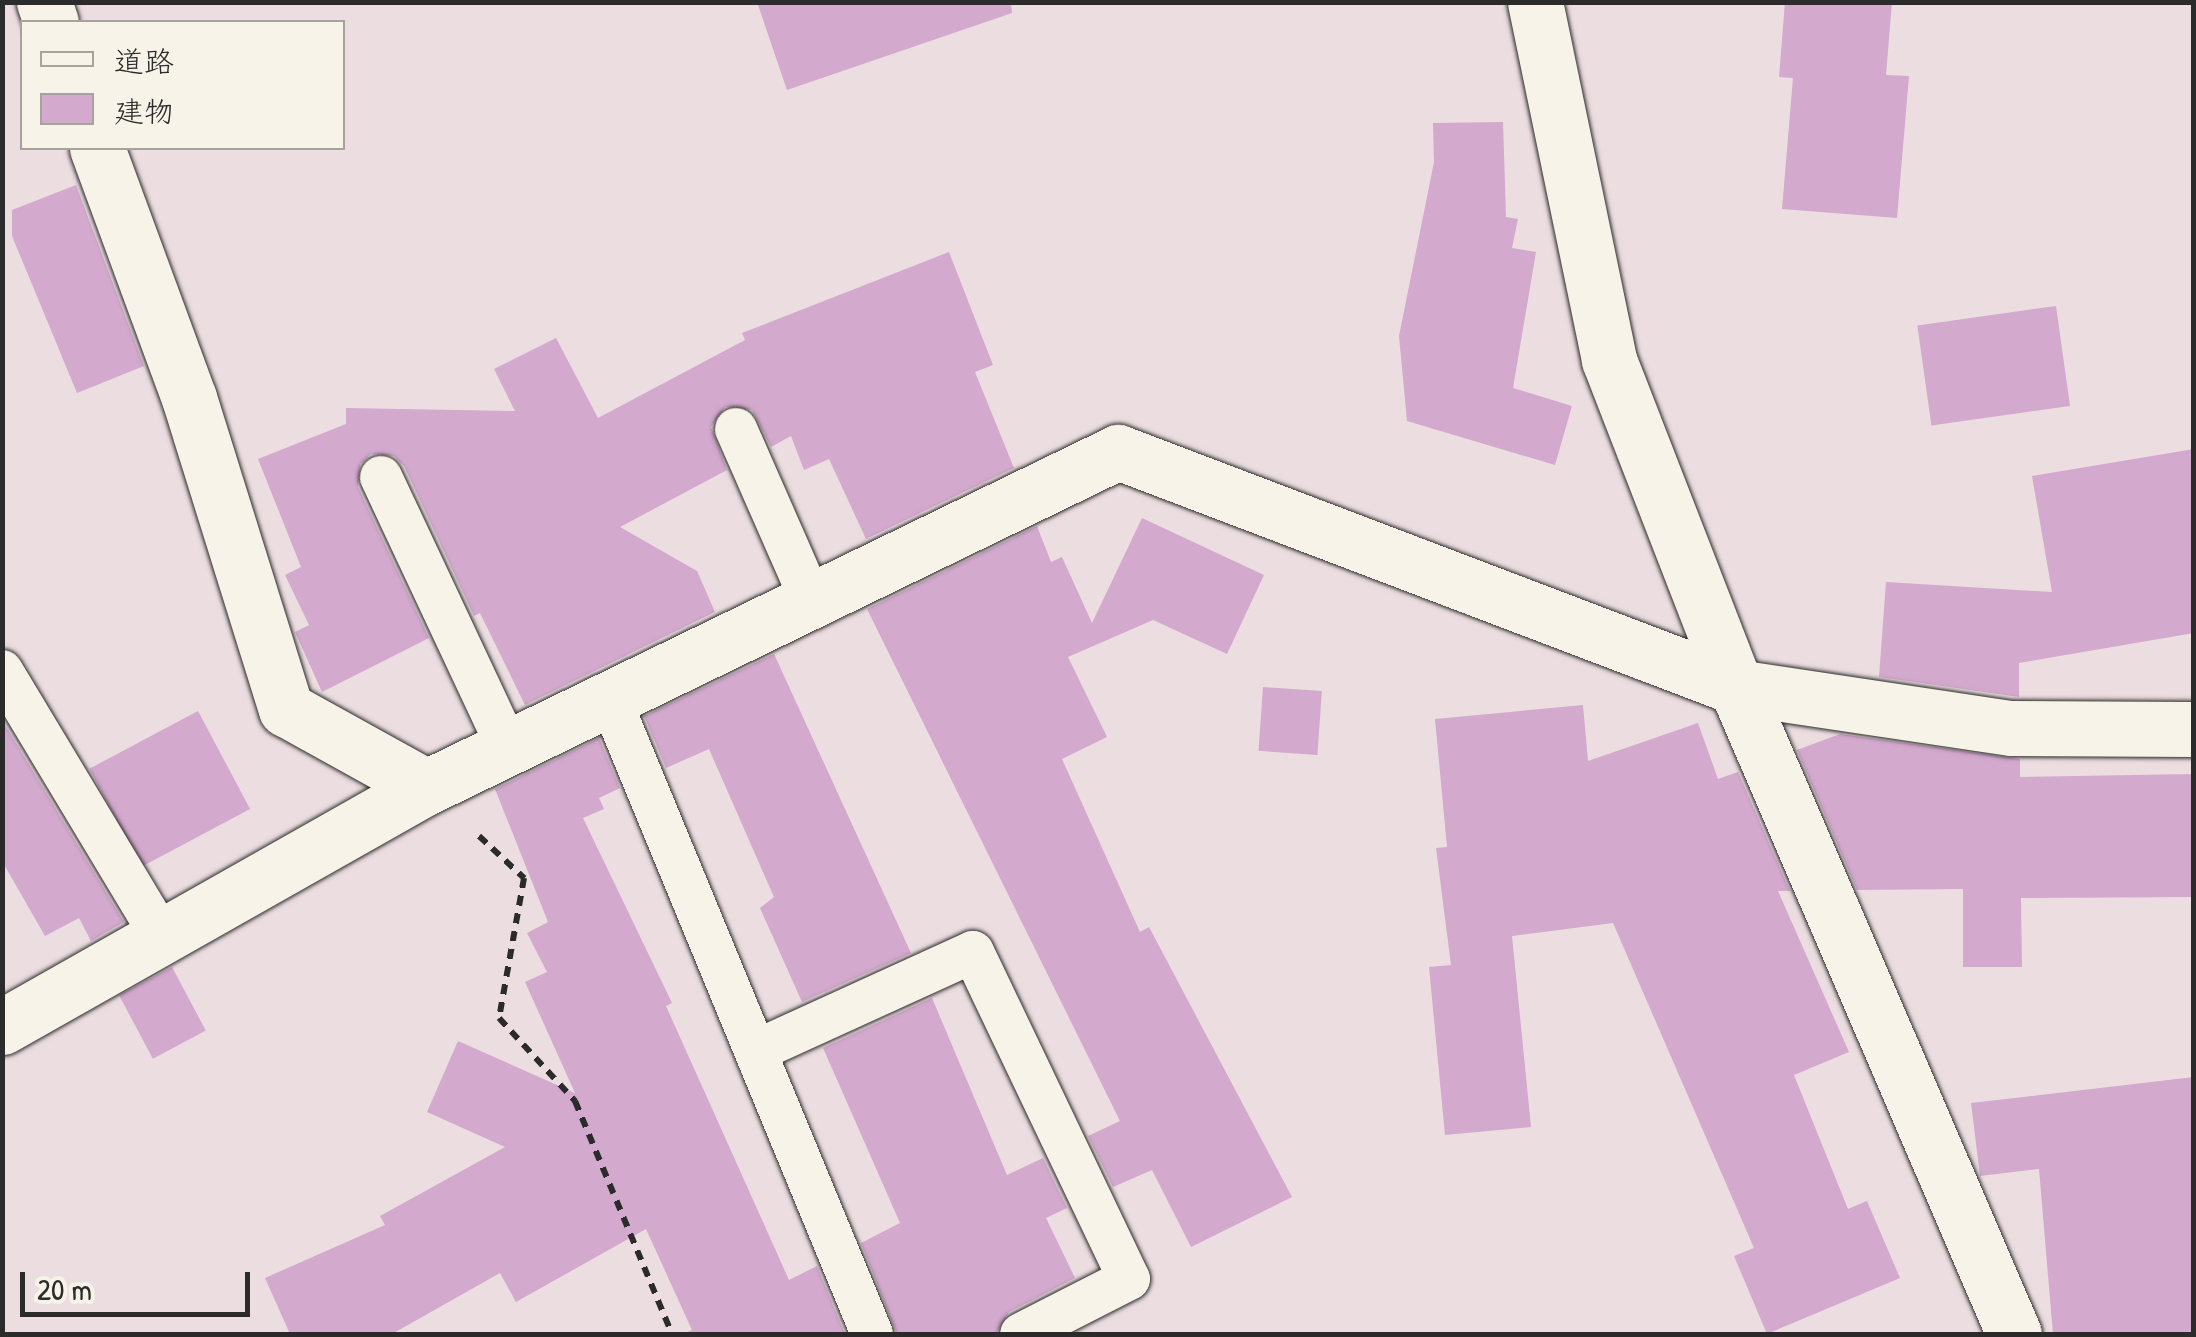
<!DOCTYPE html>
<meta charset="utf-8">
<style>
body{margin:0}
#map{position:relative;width:2196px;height:1337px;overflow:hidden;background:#ecdde0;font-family:"Patrick Hand","Klee One",sans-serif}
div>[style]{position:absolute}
.building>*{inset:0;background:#d3a9ce;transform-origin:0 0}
.path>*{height:6px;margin-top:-3px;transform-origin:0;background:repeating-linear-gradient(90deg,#2b2b2b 0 10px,transparent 0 18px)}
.roads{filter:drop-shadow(0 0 2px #2b2b2b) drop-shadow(0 0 2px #2b2b2b)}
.lane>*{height:42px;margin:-21px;padding:0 21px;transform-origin:21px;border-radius:21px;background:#f7f3e8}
.street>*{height:55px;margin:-27.5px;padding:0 27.5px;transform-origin:27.5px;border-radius:27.5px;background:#f7f3e8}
.secondary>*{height:55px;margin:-27.5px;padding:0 27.5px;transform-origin:27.5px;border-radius:27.5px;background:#f7f3e8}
span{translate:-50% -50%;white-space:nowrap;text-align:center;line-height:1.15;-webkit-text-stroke:9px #f7f3e8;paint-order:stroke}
.frame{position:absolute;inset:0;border:5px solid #2b2b2b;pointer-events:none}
.legend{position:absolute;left:20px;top:20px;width:325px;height:130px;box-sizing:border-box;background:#f7f3e8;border:2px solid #a5a39c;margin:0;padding:12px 18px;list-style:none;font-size:30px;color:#2b2b2b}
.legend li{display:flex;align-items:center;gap:20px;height:50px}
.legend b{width:50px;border:2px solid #a5a39c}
.scale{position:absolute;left:20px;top:1272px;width:230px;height:45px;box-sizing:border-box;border:5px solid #2b2b2b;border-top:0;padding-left:12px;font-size:30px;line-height:35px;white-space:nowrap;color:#2b2b2b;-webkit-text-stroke:8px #f7f3e8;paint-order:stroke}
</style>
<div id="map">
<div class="building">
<i style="clip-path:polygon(757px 2px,1011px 2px,1012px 13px,787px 90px)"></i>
<i style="clip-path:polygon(1785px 2px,1892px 2px,1886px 75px,1909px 76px,1897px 218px,1782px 209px,1793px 78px,1779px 77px)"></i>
<i style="clip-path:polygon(1503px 122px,1506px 217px,1518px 219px,1512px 248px,1536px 252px,1513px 388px,1572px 406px,1555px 465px,1407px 421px,1399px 336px,1434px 162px,1433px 123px)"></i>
<i style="clip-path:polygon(76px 185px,144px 366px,77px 393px,12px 236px,12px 210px)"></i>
<i style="clip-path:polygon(949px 252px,993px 365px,975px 372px,1014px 468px,866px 539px,829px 459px,804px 470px,791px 436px,771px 447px,752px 410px,725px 407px,711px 427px,727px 470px,620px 527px,697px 571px,715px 612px,525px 705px,480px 613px,474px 616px,404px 466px,394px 456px,371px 454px,360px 464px,358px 487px,429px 638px,322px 692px,295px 632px,309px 625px,285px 575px,301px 567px,258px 459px,346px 424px,346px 408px,515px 411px,494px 369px,556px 338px,598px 418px,745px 340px,742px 333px)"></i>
<i style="left:2056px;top:306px;width:101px;height:140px;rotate:82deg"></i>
<i style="clip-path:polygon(2194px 449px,2194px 633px,2019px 663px,2019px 697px,1879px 677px,1886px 582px,2052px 592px,2032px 476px)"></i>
<i style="clip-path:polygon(1142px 518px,1264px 575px,1227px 654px,1153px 620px,1068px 657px,1107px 737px,1062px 759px,1140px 932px,1149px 927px,1292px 1197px,1191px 1247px,1152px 1170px,1113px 1187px,1088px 1136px,1120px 1121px,867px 609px,1037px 526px,1051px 562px,1062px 557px,1092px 623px)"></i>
<i style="clip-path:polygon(774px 654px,911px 953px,802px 1002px,760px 908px,774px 897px,709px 749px,666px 768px,644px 716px)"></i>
<i style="left:1263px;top:687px;width:59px;height:64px;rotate:4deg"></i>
<i style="clip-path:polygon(1583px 705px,1588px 761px,1698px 723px,1718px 779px,1738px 772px,1790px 891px,1778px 891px,1849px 1052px,1794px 1075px,1848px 1209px,1867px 1201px,1900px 1278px,1767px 1334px,1734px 1256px,1754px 1248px,1613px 923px,1512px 936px,1531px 1127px,1445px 1135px,1429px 967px,1451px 965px,1436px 848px,1447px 847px,1435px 719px)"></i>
<i style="left:198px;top:711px;width:111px;height:123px;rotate:62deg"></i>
<i style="clip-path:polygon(2px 720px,124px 922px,91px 941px,79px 918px,45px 936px,2px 861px)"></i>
<i style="clip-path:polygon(1840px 734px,2020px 759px,2020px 777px,2194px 774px,2194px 897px,2021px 898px,2022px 967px,1963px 967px,1963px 889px,1857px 890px,1797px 750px)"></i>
<i style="clip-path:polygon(599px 738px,620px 788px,599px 798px,604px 809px,583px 818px,672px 1003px,666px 1006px,789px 1280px,817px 1266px,845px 1334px,683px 1334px,692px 1330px,646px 1229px,516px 1302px,500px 1273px,392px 1334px,290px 1334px,265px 1278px,385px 1225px,380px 1216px,505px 1147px,427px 1112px,458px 1041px,575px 1093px,525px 982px,547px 972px,527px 933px,548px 922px,495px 789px)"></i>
<i style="left:172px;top:967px;width:72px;height:60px;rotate:62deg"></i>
<i style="clip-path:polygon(932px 998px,1007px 1175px,1043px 1158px,1067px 1208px,1046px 1218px,1075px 1278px,1009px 1312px,996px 1334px,897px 1334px,861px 1243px,900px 1223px,823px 1048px)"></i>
<i style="clip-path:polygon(2194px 1077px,2194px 1334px,2053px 1334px,2039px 1169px,1980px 1176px,1971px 1103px)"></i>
</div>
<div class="path">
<i style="left:479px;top:836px;width:62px;rotate:43deg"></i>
<i style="left:524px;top:878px;width:142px;rotate:100.1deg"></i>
<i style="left:499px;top:1018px;width:113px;rotate:47.5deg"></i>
<i style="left:575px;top:1101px;width:252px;rotate:67.4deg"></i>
</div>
<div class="roads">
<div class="lane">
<i style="left:736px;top:429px;width:187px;rotate:66.3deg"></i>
<i style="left:381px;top:477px;width:299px;rotate:64.9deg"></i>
<i style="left:2px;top:671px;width:307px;rotate:59deg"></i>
<i style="left:610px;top:699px;width:687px;rotate:67.58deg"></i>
<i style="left:758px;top:1050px;width:236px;rotate:-24.5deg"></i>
<i style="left:973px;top:952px;width:362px;rotate:64.5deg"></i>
<i style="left:1129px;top:1279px;width:121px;rotate:153deg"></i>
</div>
<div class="street">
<i style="left:44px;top:2px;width:21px;rotate:71deg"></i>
<i style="left:97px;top:148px;width:266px;rotate:69.8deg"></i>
<i style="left:189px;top:398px;width:326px;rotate:72.7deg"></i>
<i style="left:286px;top:709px;width:161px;rotate:29deg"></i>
<i style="left:2px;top:1027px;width:488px;rotate:-29.5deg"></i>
<i style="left:427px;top:787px;width:768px;rotate:-25.86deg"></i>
<i style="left:1118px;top:452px;width:661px;rotate:20.82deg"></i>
<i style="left:1736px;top:687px;width:278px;rotate:8.5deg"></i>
<i style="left:2011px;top:728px;width:183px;rotate:0.3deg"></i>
</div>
<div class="secondary">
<i style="left:1535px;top:2px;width:366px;rotate:78.3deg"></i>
<i style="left:1609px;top:360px;width:351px;rotate:68.8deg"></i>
<i style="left:1736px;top:687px;width:704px;rotate:66.75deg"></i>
</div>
</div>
<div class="frame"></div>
<ul class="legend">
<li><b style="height:12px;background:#f7f3e8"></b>道路</li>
<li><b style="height:28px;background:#d3a9ce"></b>建物</li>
</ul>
<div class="scale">20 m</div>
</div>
